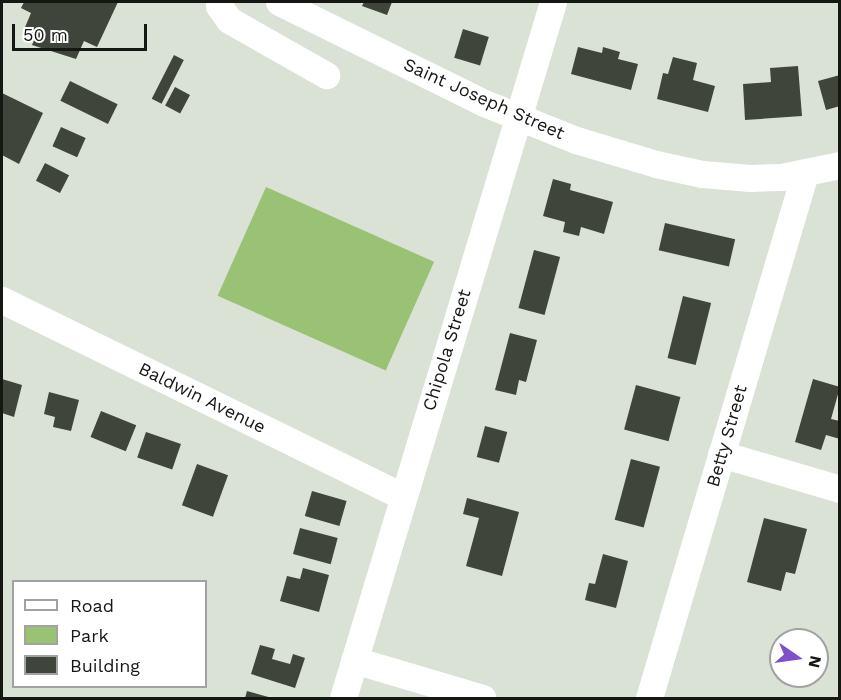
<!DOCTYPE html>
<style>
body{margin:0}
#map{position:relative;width:841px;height:700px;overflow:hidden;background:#dae1d5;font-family:"Work Sans",sans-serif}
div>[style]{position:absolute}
.green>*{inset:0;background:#99c274;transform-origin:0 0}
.building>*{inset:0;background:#40453b;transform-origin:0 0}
.minor>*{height:27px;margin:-13.5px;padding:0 13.5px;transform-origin:13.5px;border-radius:13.5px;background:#fff}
span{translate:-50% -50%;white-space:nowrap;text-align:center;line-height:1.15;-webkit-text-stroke:6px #fff;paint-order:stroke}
.street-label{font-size:18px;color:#151713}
.frame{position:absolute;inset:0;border:3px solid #151713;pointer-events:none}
.legend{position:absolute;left:12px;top:580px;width:195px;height:108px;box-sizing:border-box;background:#fff;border:2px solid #a1a2a1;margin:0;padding:8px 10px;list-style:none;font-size:18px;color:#151713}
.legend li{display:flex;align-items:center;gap:12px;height:30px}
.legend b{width:30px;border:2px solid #a1a2a1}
.north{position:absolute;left:769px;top:628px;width:60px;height:60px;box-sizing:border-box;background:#fff;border:2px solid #a1a2a1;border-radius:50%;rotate:103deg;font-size:16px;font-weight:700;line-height:24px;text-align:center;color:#151713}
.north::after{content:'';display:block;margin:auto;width:21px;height:27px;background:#7e50c9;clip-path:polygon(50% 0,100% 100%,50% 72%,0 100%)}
.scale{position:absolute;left:12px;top:24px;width:135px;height:27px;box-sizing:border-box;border:3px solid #151713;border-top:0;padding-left:8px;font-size:18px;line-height:21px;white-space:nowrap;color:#151713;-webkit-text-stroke:4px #fff;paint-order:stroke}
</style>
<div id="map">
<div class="green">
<i style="left:266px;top:187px;width:184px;height:119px;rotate:24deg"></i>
</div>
<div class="building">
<i style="clip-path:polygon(24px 2px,118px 2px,97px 47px,84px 41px,76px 59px,32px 45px,35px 38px,23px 32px,31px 13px,21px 8px)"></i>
<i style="clip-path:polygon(364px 2px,392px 2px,387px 15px,362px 6px)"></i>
<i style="left:463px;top:29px;width:27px;height:30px;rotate:17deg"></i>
<i style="clip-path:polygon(578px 47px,602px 53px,603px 47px,620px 52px,618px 59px,638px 64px,631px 90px,571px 74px)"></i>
<i style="left:174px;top:55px;width:11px;height:49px;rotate:27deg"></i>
<i style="clip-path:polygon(673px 57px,697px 63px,693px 80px,715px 86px,708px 112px,657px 99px,663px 73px,668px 74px)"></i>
<i style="clip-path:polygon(798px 66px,802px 116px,745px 120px,743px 84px,771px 82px,770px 68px)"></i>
<i style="clip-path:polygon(840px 75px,840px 106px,826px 110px,818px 81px)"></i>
<i style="left:70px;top:81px;width:53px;height:22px;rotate:26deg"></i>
<i style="left:175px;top:87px;width:17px;height:21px;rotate:28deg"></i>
<i style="clip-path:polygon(2px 93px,43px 113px,19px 164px,2px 155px)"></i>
<i style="left:61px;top:127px;width:27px;height:21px;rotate:24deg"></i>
<i style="left:45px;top:163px;width:27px;height:20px;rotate:27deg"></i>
<i style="clip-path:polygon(553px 179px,571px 184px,570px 190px,613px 202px,604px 234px,581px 227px,579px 236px,563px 232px,565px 222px,543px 216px)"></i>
<i style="left:665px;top:223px;width:72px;height:28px;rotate:13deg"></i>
<i style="left:534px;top:250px;width:27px;height:60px;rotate:15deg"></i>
<i style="left:683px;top:296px;width:29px;height:64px;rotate:14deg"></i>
<i style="clip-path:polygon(510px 333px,537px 340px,526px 382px,519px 380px,516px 395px,495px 390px)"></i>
<i style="clip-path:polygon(2px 379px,22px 385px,14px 417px,2px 413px)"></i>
<i style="clip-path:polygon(813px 379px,840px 387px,831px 419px,840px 421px,840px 439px,826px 435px,821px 450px,795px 442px)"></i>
<i style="left:636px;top:385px;width:46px;height:46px;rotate:15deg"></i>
<i style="clip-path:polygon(49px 392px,79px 400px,71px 431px,53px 427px,55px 417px,44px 414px)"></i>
<i style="left:101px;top:411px;width:38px;height:28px;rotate:22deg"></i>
<i style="left:485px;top:426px;width:23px;height:32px;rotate:15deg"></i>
<i style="left:146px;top:432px;width:37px;height:27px;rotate:19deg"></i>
<i style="left:631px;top:459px;width:30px;height:63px;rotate:15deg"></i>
<i style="left:197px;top:464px;width:33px;height:44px;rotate:20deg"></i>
<i style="left:312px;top:491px;width:36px;height:26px;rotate:16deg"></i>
<i style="clip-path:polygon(467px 498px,519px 512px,502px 576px,466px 566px,479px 518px,463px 514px)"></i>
<i style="clip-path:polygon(764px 518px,807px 529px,795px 574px,786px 572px,781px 591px,747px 582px)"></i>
<i style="left:300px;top:528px;width:39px;height:27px;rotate:15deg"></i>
<i style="clip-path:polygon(603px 554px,628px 561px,616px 608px,585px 600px,589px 583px,595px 584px)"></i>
<i style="clip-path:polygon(303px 568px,329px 575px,319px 612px,280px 601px,287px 576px,300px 579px)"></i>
<i style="clip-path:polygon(260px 645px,275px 649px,272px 659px,290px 664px,293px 654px,305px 658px,295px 688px,251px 674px)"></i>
<i style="clip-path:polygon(247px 691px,272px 698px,245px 698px)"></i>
</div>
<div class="minor">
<i style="left:279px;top:2px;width:229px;rotate:26.2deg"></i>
<i style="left:484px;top:103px;width:99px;rotate:21.9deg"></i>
<i style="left:576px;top:140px;width:84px;rotate:16.7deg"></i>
<i style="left:656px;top:164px;width:47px;rotate:12.3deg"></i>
<i style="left:702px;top:174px;width:48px;rotate:4.8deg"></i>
<i style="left:750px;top:178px;width:31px;rotate:-2deg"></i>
<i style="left:781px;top:177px;width:60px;rotate:-11.5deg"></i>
<i style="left:219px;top:6px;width:17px;rotate:54deg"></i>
<i style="left:229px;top:20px;width:112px;rotate:29.6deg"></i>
<i style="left:2px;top:300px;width:445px;rotate:26.1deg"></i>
<i style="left:721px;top:454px;width:124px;rotate:16.4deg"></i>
<i style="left:354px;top:660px;width:134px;rotate:16.5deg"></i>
<i style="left:343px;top:698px;width:727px;rotate:-73.21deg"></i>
<i style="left:649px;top:698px;width:548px;rotate:-73.45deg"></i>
</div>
<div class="street-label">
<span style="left:484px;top:99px;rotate:24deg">Saint Joseph Street</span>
<span style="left:447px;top:350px;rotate:-73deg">Chipola Street</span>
<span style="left:202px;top:398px;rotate:26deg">Baldwin Avenue</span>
<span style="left:727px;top:436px;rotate:-74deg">Betty Street</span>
</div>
<div class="frame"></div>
<ul class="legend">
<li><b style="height:8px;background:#fff"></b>Road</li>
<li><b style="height:16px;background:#99c274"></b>Park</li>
<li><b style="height:16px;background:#40453b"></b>Building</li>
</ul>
<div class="north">N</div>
<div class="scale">50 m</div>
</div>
